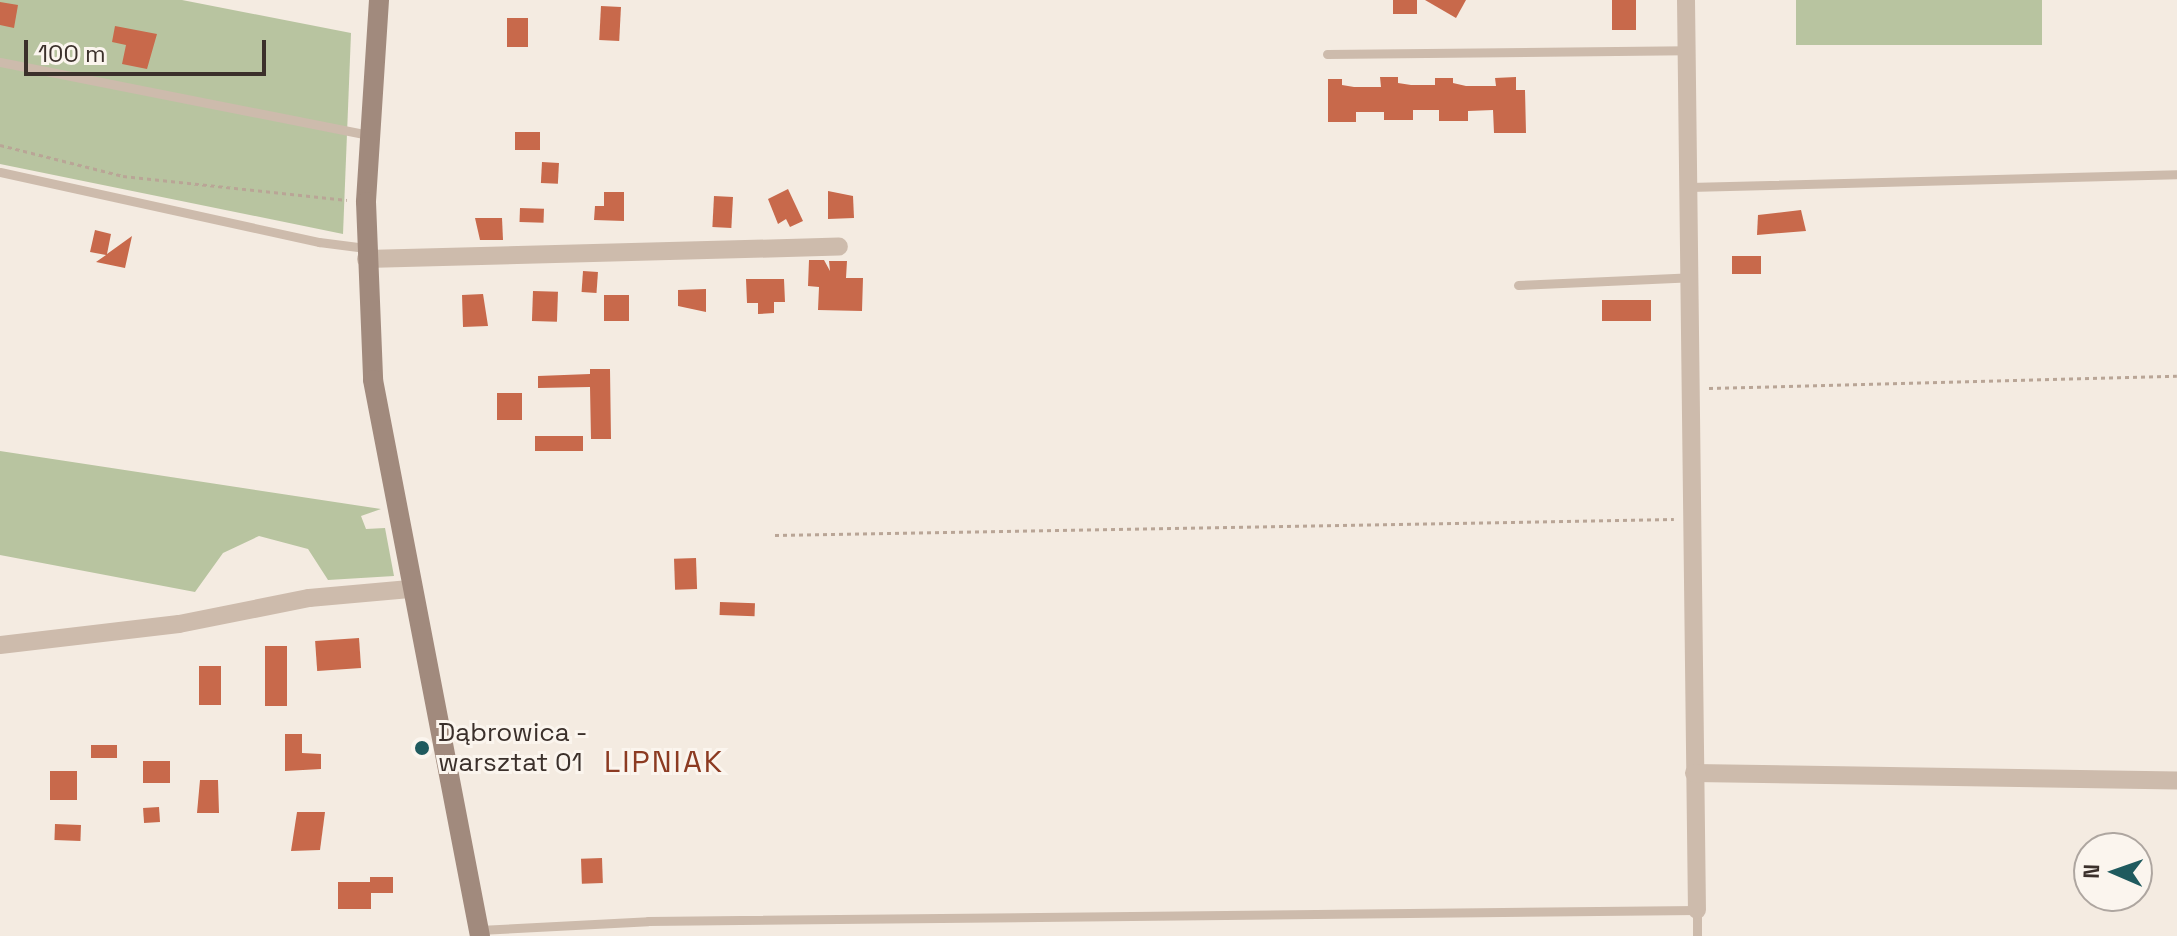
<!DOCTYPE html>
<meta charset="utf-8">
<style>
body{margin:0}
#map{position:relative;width:2177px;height:936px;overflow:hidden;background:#f4ebe1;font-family:"Space Grotesk",sans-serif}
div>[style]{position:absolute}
.green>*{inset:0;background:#b8c4a0;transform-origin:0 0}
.building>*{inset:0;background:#c8694b;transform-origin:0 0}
.path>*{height:3px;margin-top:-1.5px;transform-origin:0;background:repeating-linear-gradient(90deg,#b9a596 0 4px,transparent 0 8px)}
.lane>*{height:9px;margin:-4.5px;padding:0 4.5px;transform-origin:4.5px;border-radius:4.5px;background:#cdbbac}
.street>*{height:18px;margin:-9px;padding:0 9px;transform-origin:9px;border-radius:9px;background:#cdbbac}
.secondary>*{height:20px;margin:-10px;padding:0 10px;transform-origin:10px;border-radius:10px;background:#a18a7d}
.dots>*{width:22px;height:22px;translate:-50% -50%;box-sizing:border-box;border:4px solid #fbf5ee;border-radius:50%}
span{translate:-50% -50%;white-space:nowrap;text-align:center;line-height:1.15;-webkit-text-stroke:6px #fbf5ee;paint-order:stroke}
.poi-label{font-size:26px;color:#3b302b}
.left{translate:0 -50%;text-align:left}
.quarter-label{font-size:30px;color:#8c3b22;letter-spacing:2px}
.north{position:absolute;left:2073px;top:832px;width:80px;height:80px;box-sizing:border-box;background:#fbf5ee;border:2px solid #aea6a0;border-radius:50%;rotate:272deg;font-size:22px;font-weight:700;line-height:32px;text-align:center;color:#3b302b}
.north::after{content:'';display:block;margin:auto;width:28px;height:36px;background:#1f5a5e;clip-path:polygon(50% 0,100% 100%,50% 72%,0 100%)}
.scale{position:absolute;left:24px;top:40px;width:242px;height:36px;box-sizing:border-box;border:4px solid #3b302b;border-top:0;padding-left:10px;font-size:24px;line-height:28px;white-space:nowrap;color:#3b302b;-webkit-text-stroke:6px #fbf5ee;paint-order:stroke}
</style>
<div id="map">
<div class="green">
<i style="clip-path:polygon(0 0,182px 0,351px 33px,343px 234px,0 164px)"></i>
<i style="left:1796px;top:0;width:246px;height:45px"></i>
<i style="clip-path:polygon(0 451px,381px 509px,361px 516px,366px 529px,385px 528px,394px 576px,328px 580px,308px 549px,259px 536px,223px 553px,195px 592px,0 555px)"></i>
</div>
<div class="building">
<i style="left:1393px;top:0;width:24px;height:14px"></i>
<i style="clip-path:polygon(1425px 0,1466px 0,1456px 18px)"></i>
<i style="left:1612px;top:0;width:24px;height:30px"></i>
<i style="clip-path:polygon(0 2px,18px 5px,14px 28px,0 25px)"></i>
<i style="left:601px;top:6px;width:20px;height:34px;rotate:3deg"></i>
<i style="left:507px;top:18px;width:21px;height:29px"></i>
<i style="clip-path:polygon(115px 26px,157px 34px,147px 69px,122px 64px,126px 45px,112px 42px)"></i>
<i style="clip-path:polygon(1380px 77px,1398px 77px,1398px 83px,1411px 85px,1435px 85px,1435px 78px,1453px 78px,1453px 83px,1466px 86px,1496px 86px,1495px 78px,1516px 77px,1516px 90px,1525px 90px,1526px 133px,1494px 133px,1493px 110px,1468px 111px,1468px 121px,1439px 121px,1439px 110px,1413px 110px,1413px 120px,1384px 120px,1384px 112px,1356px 112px,1356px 122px,1328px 122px,1328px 79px,1342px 79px,1342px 85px,1354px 87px,1381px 87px)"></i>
<i style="left:540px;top:132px;width:18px;height:25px;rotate:90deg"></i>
<i style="left:542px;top:162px;width:17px;height:21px;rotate:3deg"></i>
<i style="clip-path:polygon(788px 189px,803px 221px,790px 227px,786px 219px,778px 224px,768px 199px)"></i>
<i style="clip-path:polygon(828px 191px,853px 196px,854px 218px,828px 219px)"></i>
<i style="clip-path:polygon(604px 192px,624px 192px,624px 221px,594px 220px,595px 206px,604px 206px)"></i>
<i style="left:714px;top:196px;width:19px;height:31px;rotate:3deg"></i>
<i style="left:520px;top:208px;width:24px;height:14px;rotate:2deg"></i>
<i style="clip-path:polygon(1801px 210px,1806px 231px,1757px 235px,1758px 215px)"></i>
<i style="clip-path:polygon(475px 218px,502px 218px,503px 240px,480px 240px)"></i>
<i style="clip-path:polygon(95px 230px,111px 234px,107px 254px,132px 236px,125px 268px,96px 262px,106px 255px,90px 252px)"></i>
<i style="left:1732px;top:256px;width:29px;height:18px"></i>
<i style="clip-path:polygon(809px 260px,824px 260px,830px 271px,829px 261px,847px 261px,846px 278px,863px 278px,862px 311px,818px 310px,819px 287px,808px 286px)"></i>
<i style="left:583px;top:271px;width:15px;height:21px;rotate:4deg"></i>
<i style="clip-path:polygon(746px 279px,784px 279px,785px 302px,774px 302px,774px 313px,758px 314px,758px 303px,747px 303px)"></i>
<i style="clip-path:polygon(706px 289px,706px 312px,678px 306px,678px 290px)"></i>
<i style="left:533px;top:291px;width:25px;height:30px;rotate:2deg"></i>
<i style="clip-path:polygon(483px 294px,488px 326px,463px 327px,462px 295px)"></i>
<i style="left:629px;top:295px;width:26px;height:25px;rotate:90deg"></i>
<i style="left:1651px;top:300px;width:21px;height:49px;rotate:90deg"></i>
<i style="clip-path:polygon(590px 369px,610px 369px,611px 439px,591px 439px,590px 387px,538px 388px,538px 376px,590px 374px)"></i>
<i style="left:497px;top:393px;width:25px;height:27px"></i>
<i style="left:583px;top:436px;width:15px;height:48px;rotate:90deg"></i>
<i style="left:696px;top:558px;width:31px;height:22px;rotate:88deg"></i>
<i style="left:720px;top:602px;width:35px;height:13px;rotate:2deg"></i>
<i style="left:359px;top:638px;width:30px;height:44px;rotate:86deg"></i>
<i style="left:265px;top:646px;width:22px;height:60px"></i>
<i style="left:199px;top:666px;width:22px;height:39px"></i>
<i style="clip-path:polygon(285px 734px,302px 734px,302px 753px,321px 754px,321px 769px,285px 771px)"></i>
<i style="left:91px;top:745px;width:26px;height:13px"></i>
<i style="left:143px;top:761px;width:27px;height:22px"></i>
<i style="left:50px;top:771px;width:27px;height:29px"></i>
<i style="clip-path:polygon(200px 780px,218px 780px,219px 813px,197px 813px)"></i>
<i style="left:159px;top:807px;width:15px;height:16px;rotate:86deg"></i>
<i style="clip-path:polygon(297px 812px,325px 812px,320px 850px,291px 851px)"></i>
<i style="left:55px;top:824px;width:26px;height:16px;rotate:2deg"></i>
<i style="left:602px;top:858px;width:25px;height:21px;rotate:88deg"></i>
<i style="clip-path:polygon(370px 877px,393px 877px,393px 893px,371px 893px,371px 909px,338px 909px,338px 882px,370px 882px)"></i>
</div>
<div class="path">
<i style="left:0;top:145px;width:127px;rotate:14.1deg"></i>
<i style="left:123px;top:176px;width:225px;rotate:6.1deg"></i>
<i style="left:1709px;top:388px;width:468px;rotate:-1.5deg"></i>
<i style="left:775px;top:535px;width:899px;rotate:-1.02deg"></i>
</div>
<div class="lane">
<i style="left:1327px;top:54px;width:359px;rotate:-0.6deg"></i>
<i style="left:0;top:62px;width:376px;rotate:11.2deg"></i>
<i style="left:0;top:172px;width:327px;rotate:12.4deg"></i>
<i style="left:319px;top:242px;width:47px;rotate:7.3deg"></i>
<i style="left:1689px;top:187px;width:488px;rotate:-1.5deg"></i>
<i style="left:1518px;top:285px;width:173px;rotate:-2.6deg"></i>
<i style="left:479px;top:930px;width:169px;rotate:-3deg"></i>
<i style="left:648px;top:921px;width:1049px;rotate:-0.6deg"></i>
<i style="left:1697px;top:910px;width:26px;rotate:90deg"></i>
</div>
<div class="street">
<i style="left:1686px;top:0;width:910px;rotate:89.31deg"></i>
<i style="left:366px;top:259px;width:473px;rotate:-1.5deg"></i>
<i style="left:0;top:645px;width:180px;rotate:-6.7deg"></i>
<i style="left:179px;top:624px;width:133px;rotate:-11.3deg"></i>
<i style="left:309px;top:598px;width:101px;rotate:-5.1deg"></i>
<i style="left:1694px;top:773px;width:483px;rotate:0.9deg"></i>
</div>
<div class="secondary">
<i style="left:379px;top:0;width:202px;rotate:93.7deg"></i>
<i style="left:366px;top:202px;width:178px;rotate:87.7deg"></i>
<i style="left:373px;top:380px;width:566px;rotate:79.11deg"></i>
</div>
<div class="dots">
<i style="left:422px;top:748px;background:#1f5a5e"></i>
</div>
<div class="poi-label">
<span class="left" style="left:438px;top:748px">Dąbrowica -<br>warsztat 01</span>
</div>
<div class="quarter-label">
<span style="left:664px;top:762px">LIPNIAK</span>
</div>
<div class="north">N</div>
<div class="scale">100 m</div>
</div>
